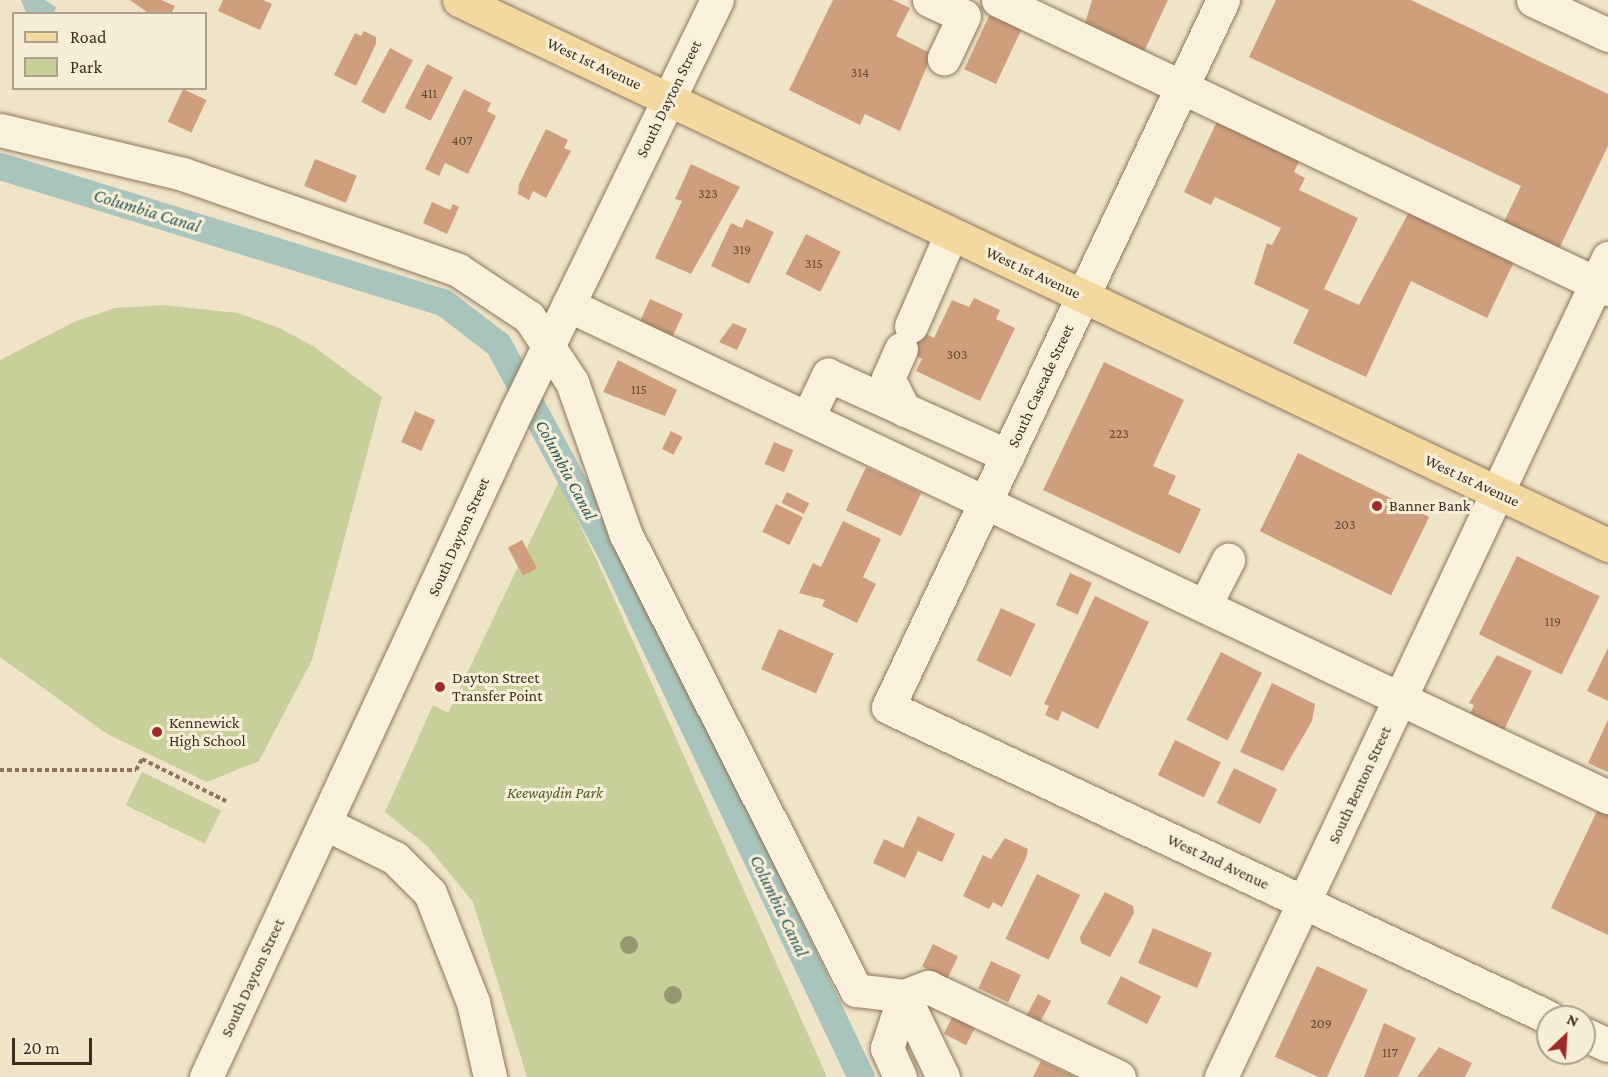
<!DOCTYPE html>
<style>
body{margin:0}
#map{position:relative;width:1608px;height:1077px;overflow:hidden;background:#f0e4c8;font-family:"Crimson Pro",serif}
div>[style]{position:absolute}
.green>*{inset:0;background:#c9cf9b;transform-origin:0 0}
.water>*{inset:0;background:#a9c4bc}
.canal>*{height:27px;margin:-13.5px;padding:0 13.5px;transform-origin:13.5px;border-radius:13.5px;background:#a9c4bc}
.building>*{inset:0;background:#cf9f7d;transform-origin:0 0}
.path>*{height:4px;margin-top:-2px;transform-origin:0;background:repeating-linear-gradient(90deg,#8d765c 0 4.5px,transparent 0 7.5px)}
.roads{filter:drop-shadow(0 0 2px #8d765c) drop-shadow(0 0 2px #8d765c)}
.minor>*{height:33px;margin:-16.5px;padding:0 16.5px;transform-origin:16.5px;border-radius:16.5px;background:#faf1dc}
.major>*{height:33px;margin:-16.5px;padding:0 16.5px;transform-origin:16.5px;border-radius:16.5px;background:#f3d9a0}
.trees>*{width:18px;height:18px;margin:-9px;border-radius:50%;background:#96986f}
.dots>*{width:16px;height:16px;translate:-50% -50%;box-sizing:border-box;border:3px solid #f7eed8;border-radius:50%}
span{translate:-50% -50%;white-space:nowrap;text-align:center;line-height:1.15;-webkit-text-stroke:6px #f7eed8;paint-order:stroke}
.number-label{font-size:14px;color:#624a37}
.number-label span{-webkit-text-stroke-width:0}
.street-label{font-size:16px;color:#3d2e20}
.poi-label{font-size:16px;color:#3d2e20}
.left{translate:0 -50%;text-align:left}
.park-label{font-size:16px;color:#4d5a26;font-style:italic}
.water-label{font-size:18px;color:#2f5d5a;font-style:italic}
.legend{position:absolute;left:12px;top:12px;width:195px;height:78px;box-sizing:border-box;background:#f7eed8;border:2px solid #ada18e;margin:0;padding:8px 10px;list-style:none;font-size:18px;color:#3d2e20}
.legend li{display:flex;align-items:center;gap:12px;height:30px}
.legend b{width:30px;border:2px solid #ada18e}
.north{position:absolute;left:1536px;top:1005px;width:60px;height:60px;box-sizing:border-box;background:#f7eed8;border:2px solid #ada18e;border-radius:50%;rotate:25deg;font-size:16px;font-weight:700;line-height:24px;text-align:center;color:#3d2e20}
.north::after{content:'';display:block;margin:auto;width:21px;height:27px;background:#9e2a2b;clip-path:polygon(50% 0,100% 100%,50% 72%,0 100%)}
.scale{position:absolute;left:12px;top:1038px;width:80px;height:27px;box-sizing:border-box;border:3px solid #3d2e20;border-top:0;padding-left:8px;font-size:18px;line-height:21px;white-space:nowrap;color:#3d2e20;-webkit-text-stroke:4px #f7eed8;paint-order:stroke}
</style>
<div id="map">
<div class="green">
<i style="clip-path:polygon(163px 305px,238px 313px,277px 327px,313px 346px,382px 397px,312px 660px,259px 761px,207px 782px,107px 734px,0 657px,0 360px,76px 321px,115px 308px)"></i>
<i style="clip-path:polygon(559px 481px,599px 565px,827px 1077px,527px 1077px,473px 902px,427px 846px,385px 812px,433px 705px,448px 713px)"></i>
<i style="left:142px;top:772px;width:88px;height:37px;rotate:26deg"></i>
</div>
<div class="water">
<i style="clip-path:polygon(21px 0,45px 0,56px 7px,54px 13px,26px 13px)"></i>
</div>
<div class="canal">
<i style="left:0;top:166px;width:463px;rotate:17.1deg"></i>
<i style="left:443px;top:302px;width:69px;rotate:37.4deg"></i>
<i style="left:498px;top:344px;width:233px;rotate:61.6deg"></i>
<i style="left:609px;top:549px;width:585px;rotate:64.49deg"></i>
</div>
<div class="building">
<i style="clip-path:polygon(130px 0,161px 0,175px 6px,171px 14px,150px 14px)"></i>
<i style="clip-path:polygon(223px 0,263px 0,272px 4px,260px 30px,218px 11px)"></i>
<i style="clip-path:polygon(833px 0,893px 0,910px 8px,896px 36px,932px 54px,900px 131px,865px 114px,860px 125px,789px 90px)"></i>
<i style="clip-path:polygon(1092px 0,1168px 0,1141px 58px,1083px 30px)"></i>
<i style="clip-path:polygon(1276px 0,1411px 0,1608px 94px,1608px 146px,1556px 255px,1501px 228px,1521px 186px,1249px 57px)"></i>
<i style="left:990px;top:14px;width:35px;height:61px;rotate:25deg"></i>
<i style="clip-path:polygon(364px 31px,376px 37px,376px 44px,356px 86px,334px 75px,355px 33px,361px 36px)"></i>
<i style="left:390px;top:48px;width:26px;height:61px;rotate:28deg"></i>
<i style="left:427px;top:64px;width:29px;height:49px;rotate:27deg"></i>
<i style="left:183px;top:89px;width:26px;height:36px;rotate:25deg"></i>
<i style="clip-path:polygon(464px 89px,491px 103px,487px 111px,496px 116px,468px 174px,445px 163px,439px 176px,425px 169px)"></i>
<i style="clip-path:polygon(1219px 117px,1301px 157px,1294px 172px,1305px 178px,1299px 190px,1358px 218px,1324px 289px,1359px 305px,1409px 212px,1514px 262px,1487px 318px,1411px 281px,1366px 377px,1293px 343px,1309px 310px,1254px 284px,1267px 243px,1272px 245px,1281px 228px,1215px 197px,1211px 205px,1184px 192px)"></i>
<i style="clip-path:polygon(546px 129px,568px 140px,564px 148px,571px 151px,546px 198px,533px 191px,529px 200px,518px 194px,519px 184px)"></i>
<i style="left:315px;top:159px;width:45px;height:29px;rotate:22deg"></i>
<i style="clip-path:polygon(691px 164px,740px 187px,691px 274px,655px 258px,682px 201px,675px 199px)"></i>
<i style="clip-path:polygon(432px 202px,450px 210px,453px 204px,459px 207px,447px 234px,423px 223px)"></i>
<i style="clip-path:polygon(746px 219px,774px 232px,749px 284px,711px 266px,731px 223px,742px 228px)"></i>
<i style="left:806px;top:234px;width:39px;height:45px;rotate:27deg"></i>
<i style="clip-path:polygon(974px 298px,1000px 310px,996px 319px,1015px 328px,980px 401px,916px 371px,922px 359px,896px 346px,906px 324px,934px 338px,952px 300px,969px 307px)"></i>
<i style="left:650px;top:299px;width:36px;height:29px;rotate:24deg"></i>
<i style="clip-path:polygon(733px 323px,747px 329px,737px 350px,719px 342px)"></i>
<i style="clip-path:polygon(618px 360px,677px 390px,665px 416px,603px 392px)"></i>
<i style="clip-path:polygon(1104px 362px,1184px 400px,1153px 466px,1176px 476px,1168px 494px,1201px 509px,1180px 554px,1043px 490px)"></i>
<i style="left:415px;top:411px;width:22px;height:34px;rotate:24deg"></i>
<i style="left:671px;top:431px;width:13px;height:20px;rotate:27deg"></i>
<i style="left:774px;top:442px;width:21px;height:24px;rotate:23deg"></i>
<i style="left:1298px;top:453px;width:146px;height:87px;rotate:26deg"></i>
<i style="left:866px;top:467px;width:61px;height:48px;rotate:25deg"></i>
<i style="left:787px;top:492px;width:25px;height:12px;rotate:27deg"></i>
<i style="left:776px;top:504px;width:30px;height:31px;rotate:26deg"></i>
<i style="clip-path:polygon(843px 521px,881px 539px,863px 577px,876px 584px,857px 623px,822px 606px,825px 600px,799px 593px,813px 563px,821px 567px)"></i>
<i style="left:522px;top:540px;width:32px;height:16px;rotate:62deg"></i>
<i style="left:1517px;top:556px;width:92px;height:87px;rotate:26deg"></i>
<i style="left:1070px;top:573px;width:24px;height:35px;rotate:24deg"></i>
<i style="clip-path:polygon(1095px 596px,1149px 622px,1098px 729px,1062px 711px,1058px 721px,1045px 715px,1049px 706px,1044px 704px)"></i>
<i style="left:1001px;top:608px;width:38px;height:58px;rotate:25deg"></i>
<i style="left:779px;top:629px;width:60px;height:44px;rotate:24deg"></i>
<i style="clip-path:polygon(1608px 648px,1608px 701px,1587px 691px)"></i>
<i style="left:1221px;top:652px;width:46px;height:76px;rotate:27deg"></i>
<i style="clip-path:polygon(1497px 655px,1532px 671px,1504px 730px,1470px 714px,1474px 705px,1469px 703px)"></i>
<i style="clip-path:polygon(1272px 683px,1315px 704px,1312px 721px,1283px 771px,1240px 752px)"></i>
<i style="clip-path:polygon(1608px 720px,1608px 772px,1588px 763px)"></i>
<i style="left:1175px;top:740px;width:51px;height:39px;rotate:26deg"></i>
<i style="left:1234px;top:768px;width:48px;height:39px;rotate:26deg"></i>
<i style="clip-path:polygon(1598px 809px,1608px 814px,1608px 935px,1551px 908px)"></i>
<i style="clip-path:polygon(918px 816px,955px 834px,942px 862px,918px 851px,905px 878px,873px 863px,884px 839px,903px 848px)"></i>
<i style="clip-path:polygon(1005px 838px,1028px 849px,1026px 858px,1002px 907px,993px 902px,989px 909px,963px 896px,983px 855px,991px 859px)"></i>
<i style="left:1037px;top:874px;width:48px;height:72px;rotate:26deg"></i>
<i style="clip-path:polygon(1105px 892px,1133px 906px,1134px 913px,1110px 957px,1081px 943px,1080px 937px)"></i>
<i style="left:1153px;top:928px;width:64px;height:38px;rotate:23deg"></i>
<i style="left:933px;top:944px;width:28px;height:25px;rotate:26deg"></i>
<i style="left:991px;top:961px;width:33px;height:30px;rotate:25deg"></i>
<i style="left:1317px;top:966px;width:56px;height:100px;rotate:25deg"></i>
<i style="left:1121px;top:976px;width:45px;height:31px;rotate:27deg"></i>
<i style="left:1038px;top:994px;width:15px;height:25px;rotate:28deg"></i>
<i style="left:957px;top:1008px;width:25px;height:29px;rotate:27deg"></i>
<i style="clip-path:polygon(1384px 1023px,1416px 1038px,1398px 1077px,1364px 1077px)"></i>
<i style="clip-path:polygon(1439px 1047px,1472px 1063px,1465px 1077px,1417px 1077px)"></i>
<i style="clip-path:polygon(1041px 1061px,1075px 1077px,1033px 1077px)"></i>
</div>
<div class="path">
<i style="left:0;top:770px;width:136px"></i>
<i style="left:136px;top:770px;width:13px;rotate:-61deg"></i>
<i style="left:142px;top:759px;width:94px;rotate:26.6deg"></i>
</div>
<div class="roads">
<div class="minor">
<i style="left:929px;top:0;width:38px;rotate:25deg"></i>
<i style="left:964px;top:16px;width:47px;rotate:115.5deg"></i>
<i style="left:998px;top:0;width:675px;rotate:25.35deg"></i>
<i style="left:1223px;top:0;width:782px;rotate:115.35deg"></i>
<i style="left:888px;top:707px;width:729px;rotate:25.16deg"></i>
<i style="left:1533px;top:0;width:83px;rotate:25deg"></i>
<i style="left:0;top:130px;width:188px;rotate:13.5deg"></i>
<i style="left:183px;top:174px;width:291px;rotate:19.2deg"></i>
<i style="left:458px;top:270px;width:85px;rotate:33.5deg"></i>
<i style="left:529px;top:317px;width:78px;rotate:56.5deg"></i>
<i style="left:572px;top:382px;width:162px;rotate:70.6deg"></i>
<i style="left:626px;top:535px;width:510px;rotate:63.18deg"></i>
<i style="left:856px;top:990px;width:48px;rotate:7.1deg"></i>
<i style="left:904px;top:996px;width:55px;rotate:108.1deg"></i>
<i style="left:887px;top:1048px;width:32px;rotate:66deg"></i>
<i style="left:568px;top:305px;width:1151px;rotate:25.32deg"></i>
<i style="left:911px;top:326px;width:100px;rotate:-66.5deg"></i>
<i style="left:901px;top:349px;width:32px;rotate:114deg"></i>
<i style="left:888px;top:378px;width:36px;rotate:63deg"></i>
<i style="left:808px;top:417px;width:47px;rotate:-64.5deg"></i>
<i style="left:828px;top:375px;width:197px;rotate:24.2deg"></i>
<i style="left:1205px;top:605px;width:51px;rotate:-62.9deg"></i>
<i style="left:326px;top:824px;width:77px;rotate:26.2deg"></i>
<i style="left:395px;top:858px;width:49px;rotate:45deg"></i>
<i style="left:430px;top:893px;width:117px;rotate:68.5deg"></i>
<i style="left:473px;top:1002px;width:77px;rotate:77.2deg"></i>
<i style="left:1584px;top:1034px;width:26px;rotate:25deg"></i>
<i style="left:206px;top:1077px;width:734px;rotate:-65.01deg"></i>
<i style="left:516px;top:412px;width:458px;rotate:-64deg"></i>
<i style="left:943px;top:1077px;width:90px;rotate:-115.7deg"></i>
<i style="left:904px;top:996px;width:26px;rotate:-21deg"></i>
<i style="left:928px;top:987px;width:211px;rotate:25.2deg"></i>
<i style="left:1221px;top:1077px;width:906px;rotate:-64.71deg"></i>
</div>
<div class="major">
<i style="left:459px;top:0;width:1272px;rotate:25.38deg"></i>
</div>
</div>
<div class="trees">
<i style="left:629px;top:945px"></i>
<i style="left:673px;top:995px"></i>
</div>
<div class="dots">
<i style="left:1377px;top:506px;background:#9e2a2b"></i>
<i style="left:440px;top:687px;background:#9e2a2b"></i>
<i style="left:157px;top:732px;background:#9e2a2b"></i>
</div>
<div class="number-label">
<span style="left:860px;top:72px">314</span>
<span style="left:429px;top:93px">411</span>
<span style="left:462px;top:140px">407</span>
<span style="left:708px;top:193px">323</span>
<span style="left:742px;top:249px">319</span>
<span style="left:814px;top:263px">315</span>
<span style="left:957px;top:354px">303</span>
<span style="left:639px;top:389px">115</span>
<span style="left:1119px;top:433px">223</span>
<span style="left:1345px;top:524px">203</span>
<span style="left:1553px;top:621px">119</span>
<span style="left:1321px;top:1023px">209</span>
<span style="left:1390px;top:1052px">117</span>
</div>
<div class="street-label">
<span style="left:594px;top:64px;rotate:25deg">West 1st Avenue</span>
<span style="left:669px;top:99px;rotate:-64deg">South Dayton Street</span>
<span style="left:1033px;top:273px;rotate:25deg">West 1st Avenue</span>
<span style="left:1041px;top:386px;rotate:-65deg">South Cascade Street</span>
<span style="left:1472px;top:481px;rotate:25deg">West 1st Avenue</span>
<span style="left:459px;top:537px;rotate:-66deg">South Dayton Street</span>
<span style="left:1360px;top:785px;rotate:-65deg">South Benton Street</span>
<span style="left:1218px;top:862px;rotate:25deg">West 2nd Avenue</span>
<span style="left:253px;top:978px;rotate:-65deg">South Dayton Street</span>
</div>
<div class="poi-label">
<span class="left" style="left:1389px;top:506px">Banner Bank</span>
<span class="left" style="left:452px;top:687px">Dayton Street<br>Transfer Point</span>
<span class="left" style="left:169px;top:732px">Kennewick<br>High School</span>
</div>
<div class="park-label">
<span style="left:555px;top:793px">Keewaydin Park</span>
</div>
<div class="water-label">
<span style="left:147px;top:211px;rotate:17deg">Columbia Canal</span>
<span style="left:566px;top:470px;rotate:62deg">Columbia Canal</span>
<span style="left:779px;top:906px;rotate:64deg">Columbia Canal</span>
</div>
<ul class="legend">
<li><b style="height:8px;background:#f3d9a0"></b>Road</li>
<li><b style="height:16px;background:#c9cf9b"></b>Park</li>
</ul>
<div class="north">N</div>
<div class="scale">20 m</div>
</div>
